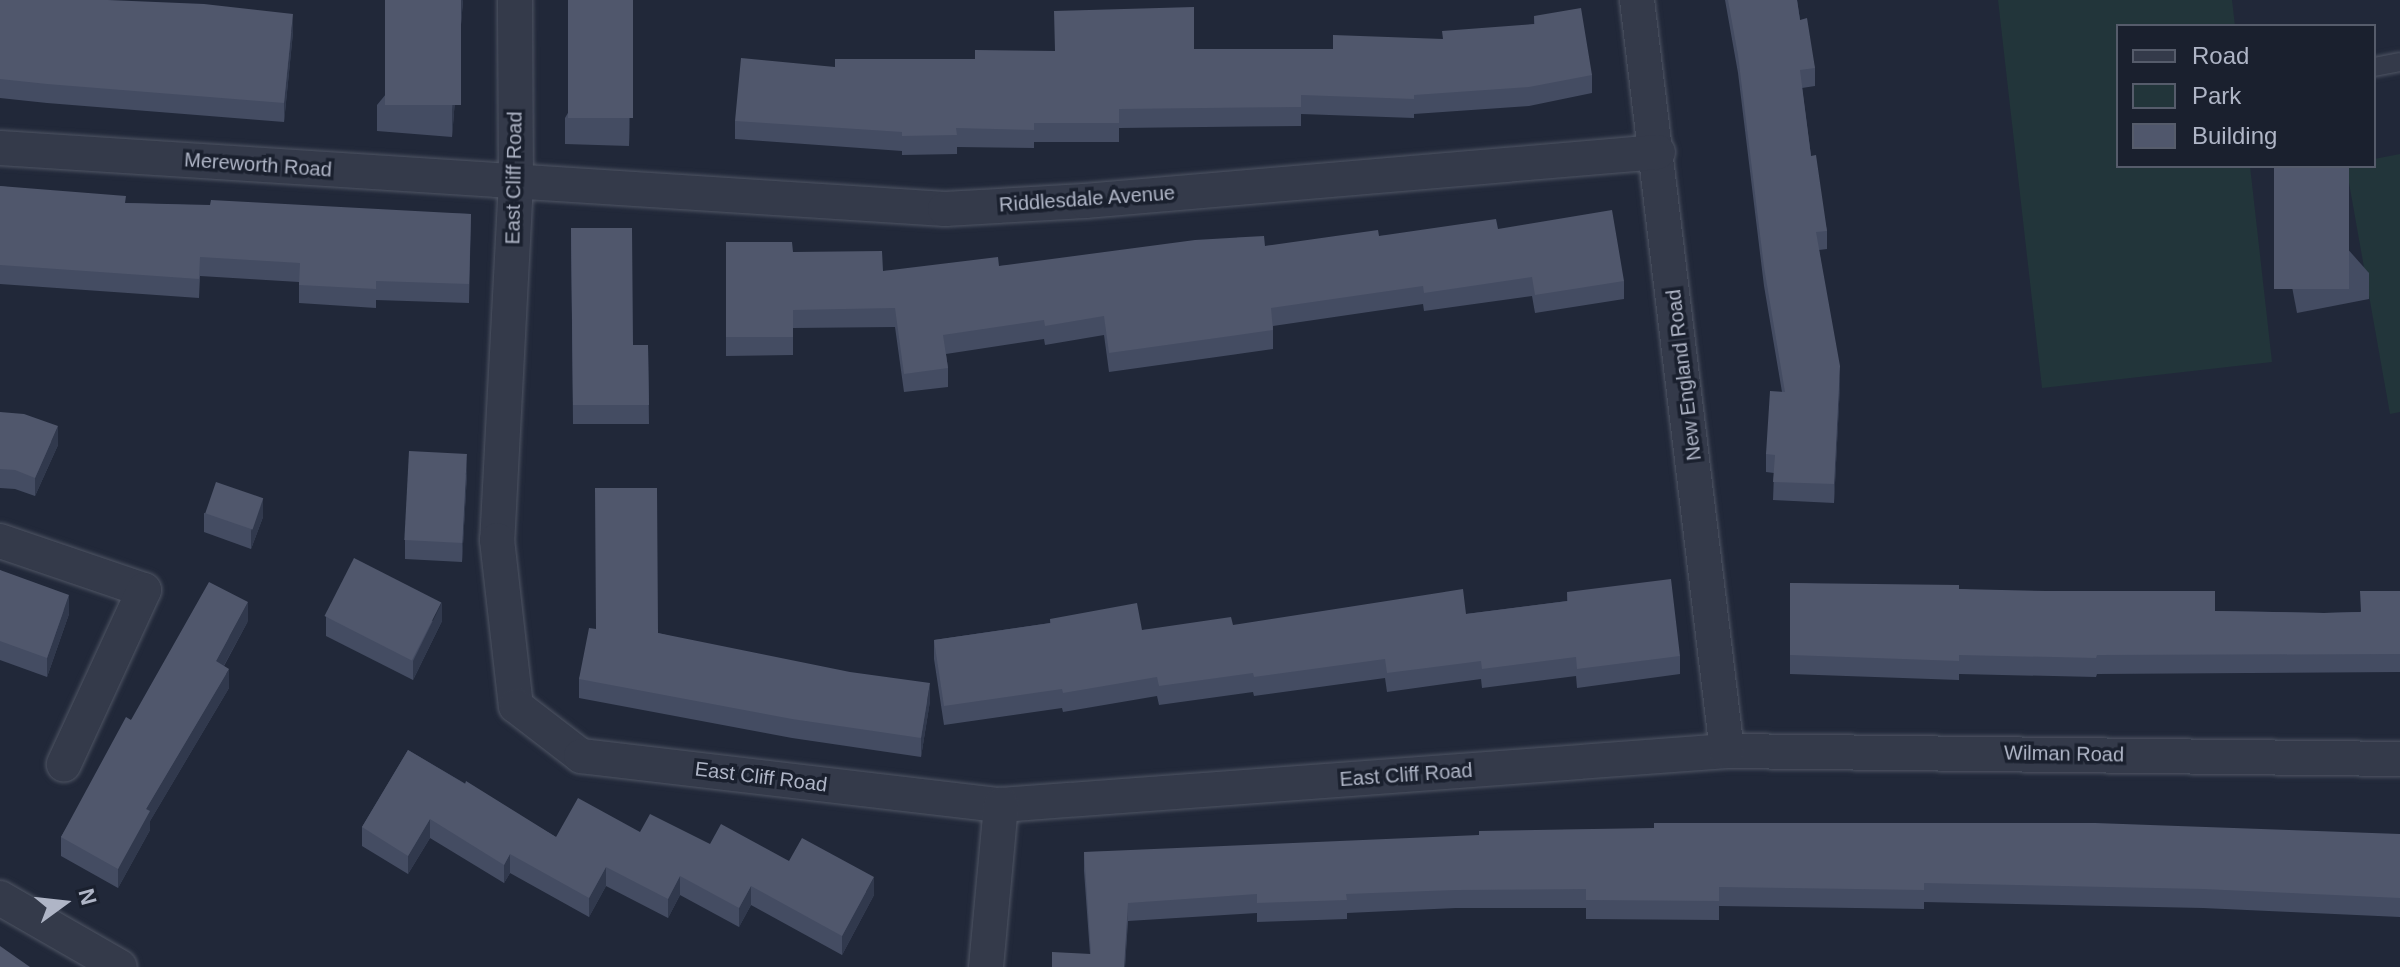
<!DOCTYPE html>
<style>
body{margin:0}
#map{position:relative;width:2400px;height:967px;overflow:hidden;background:#212839;font-family:Arial,sans-serif}
div>[style]{position:absolute}
.green>*{inset:0;background:#22353a}
.roads{filter:drop-shadow(0 0 2px #4f5564) drop-shadow(0 0 2px #4f5564)}
.lane>*{height:18px;margin:-9px;padding:0 9px;transform-origin:9px;border-radius:9px;background:#343a4a}
.street>*{height:34px;margin:-17px;padding:0 17px;transform-origin:17px;border-radius:17px;background:#343a4a}
.wall>*{inset:0;background:#444c62}
.shaded-wall>*{inset:0;background:#31394d}
.building>*{inset:0;background:#50576c;transform-origin:0 0}
span{translate:-50% -50%;white-space:nowrap;text-align:center;line-height:1.15;-webkit-text-stroke:7px #1a202e;paint-order:stroke}
.street-label{font-size:20px;color:#afb5c6}
.legend{position:absolute;left:2116px;top:24px;width:260px;height:144px;box-sizing:border-box;background:#1a202e;border:2px solid #565c6b;margin:0;padding:10px 14px;list-style:none;font-size:24px;color:#afb5c6}
.legend li{display:flex;align-items:center;gap:16px;height:40px}
.legend b{width:40px;border:2px solid #565c6b}
.north{position:absolute;left:24px;top:863px;width:80px;height:80px;-webkit-text-stroke:6px #1a202e;paint-order:stroke;rotate:75deg;font-size:22px;font-weight:700;line-height:32px;text-align:center;color:#afb5c6}
.north::after{content:'';display:block;margin:auto;width:28px;height:36px;background:#afb5c6;clip-path:polygon(50% 0,100% 100%,50% 72%,0 100%)}
</style>
<div id="map">
<div class="green">
<i style="clip-path:polygon(1998px 0,2232px 0,2235px 26px,2118px 26px,2118px 166px,2250px 166px,2272px 362px,2042px 388px)"></i>
<i style="clip-path:polygon(2400px 154px,2400px 412px,2390px 414px,2346px 166px,2374px 166px,2374px 159px)"></i>
</div>
<div class="roads">
<div class="lane">
<i style="left:2374px;top:67px;width:26px;rotate:-11deg"></i>
</div>
<div class="street">
<i style="left:515px;top:0;width:182px;rotate:89.7deg"></i>
<i style="left:516px;top:182px;width:359px;rotate:93deg"></i>
<i style="left:497px;top:540px;width:167px;rotate:83.5deg"></i>
<i style="left:516px;top:706px;width:82px;rotate:37.6deg"></i>
<i style="left:581px;top:756px;width:423px;rotate:6.7deg"></i>
<i style="left:1001px;top:805px;width:728px;rotate:-4.25deg"></i>
<i style="left:1727px;top:751px;width:673px;rotate:0.68deg"></i>
<i style="left:1637px;top:0;width:756px;rotate:83.17deg"></i>
<i style="left:0;top:148px;width:947px;rotate:3.69deg"></i>
<i style="left:945px;top:209px;width:140px;rotate:-3.3deg"></i>
<i style="left:1085px;top:201px;width:575px;rotate:-4.89deg"></i>
<i style="left:0;top:541px;width:152px;rotate:18.8deg"></i>
<i style="left:144px;top:590px;width:192px;rotate:114.7deg"></i>
<i style="left:0;top:898px;width:138px;rotate:29.9deg"></i>
<i style="left:986px;top:967px;width:163px;rotate:-84.7deg"></i>
</div>
</div>
<div class="wall">
<i style="clip-path:polygon(0 0,293px 32px,284px 122px,47px 103px,0 98px)"></i>
<i style="clip-path:polygon(463px 0,452px 137px,377px 131px,377px 105px)"></i>
<i style="clip-path:polygon(633px 0,629px 146px,565px 144px,565px 118px)"></i>
<i style="clip-path:polygon(1725px 0,1797px 0,1800px 20px,1815px 68px,1815px 86px,1802px 88px,1811px 156px,1827px 231px,1827px 249px,1819px 250px,1840px 384px,1834px 503px,1773px 500px,1774px 473px,1766px 472px,1766px 454px,1782px 392px,1764px 286px,1738px 73px)"></i>
<i style="clip-path:polygon(1534px 16px,1592px 75px,1592px 93px,1529px 106px,1414px 114px,1414px 118px,1301px 114px,1301px 126px,1119px 128px,1119px 142px,1034px 142px,1034px 148px,957px 147px,957px 154px,902px 155px,902px 151px,735px 139px,735px 121px,835px 67px,975px 59px,1055px 51px,1194px 49px,1333px 49px,1442px 39px,1534px 24px)"></i>
<i style="clip-path:polygon(2274px 166px,2369px 273px,2369px 299px,2297px 313px,2274px 192px)"></i>
<i style="clip-path:polygon(0 186px,126px 203px,471px 214px,469px 303px,376px 300px,376px 308px,299px 303px,299px 282px,200px 276px,199px 298px,0 284px)"></i>
<i style="clip-path:polygon(571px 228px,633px 345px,648px 345px,649px 424px,573px 424px)"></i>
<i style="clip-path:polygon(1498px 229px,1624px 281px,1624px 299px,1535px 313px,1532px 296px,1424px 311px,1423px 304px,1273px 326px,1273px 349px,1109px 372px,1104px 335px,1045px 345px,1044px 339px,946px 354px,948px 368px,948px 387px,904px 392px,895px 327px,793px 328px,793px 355px,726px 356px,726px 242px,793px 252px,883px 271px,999px 266px,1265px 246px,1379px 236px)"></i>
<i style="clip-path:polygon(0 412px,58px 445px,35px 496px,15px 489px,0 488px)"></i>
<i style="clip-path:polygon(467px 473px,462px 562px,405px 559px,405px 540px)"></i>
<i style="clip-path:polygon(204px 513px,263px 517px,251px 549px,204px 532px)"></i>
<i style="clip-path:polygon(0 570px,69px 614px,47px 677px,0 660px)"></i>
<i style="clip-path:polygon(1790px 583px,1959px 589px,2215px 611px,2324px 613px,2360px 612px,2400px 591px,2400px 672px,2097px 674px,2096px 677px,1959px 674px,1959px 680px,1790px 674px)"></i>
<i style="clip-path:polygon(1567px 592px,1680px 656px,1680px 674px,1577px 688px,1576px 676px,1482px 688px,1481px 679px,1387px 692px,1385px 678px,1254px 696px,1253px 692px,1159px 705px,1157px 696px,1063px 712px,1062px 708px,944px 725px,934px 659px,934px 640px,1050px 623px,1050px 619px,1142px 630px,1466px 614px,1567px 601px)"></i>
<i style="clip-path:polygon(326px 617px,442px 621px,413px 680px,326px 636px)"></i>
<i style="clip-path:polygon(248px 621px,224px 666px,229px 688px,150px 821px,150px 830px,118px 888px,61px 856px,61px 837px,131px 720px)"></i>
<i style="clip-path:polygon(596px 629px,658px 633px,930px 701px,921px 757px,792px 738px,579px 698px,579px 679px)"></i>
<i style="clip-path:polygon(408px 750px,556px 837px,640px 832px,710px 844px,789px 861px,874px 895px,842px 955px,751px 905px,739px 927px,680px 895px,668px 918px,606px 886px,589px 917px,510px 873px,504px 883px,430px 838px,408px 874px,362px 846px,362px 827px)"></i>
<i style="clip-path:polygon(2400px 834px,2400px 917px,2203px 908px,1924px 902px,1924px 909px,1719px 906px,1719px 920px,1586px 919px,1586px 908px,1456px 908px,1347px 913px,1347px 919px,1257px 922px,1257px 913px,1128px 921px,1125px 967px,1052px 967px,1090px 954px,1084px 871px,1084px 852px)"></i>
</div>
<div class="shaded-wall">
<i style="clip-path:polygon(461px 0,463px 0,452px 137px,452px 110px)"></i>
<i style="clip-path:polygon(633px 0,629px 146px,629px 120px)"></i>
<i style="clip-path:polygon(293px 14px,293px 32px,284px 122px,284px 103px)"></i>
<i style="clip-path:polygon(1840px 366px,1840px 384px,1834px 503px,1834px 484px)"></i>
<i style="clip-path:polygon(58px 426px,58px 445px,35px 496px,35px 478px)"></i>
<i style="clip-path:polygon(467px 454px,467px 473px,462px 562px,462px 543px)"></i>
<i style="clip-path:polygon(263px 498px,263px 517px,251px 549px,251px 531px)"></i>
<i style="clip-path:polygon(69px 595px,69px 614px,47px 677px,47px 658px)"></i>
<i style="clip-path:polygon(248px 602px,248px 621px,216px 680px,216px 661px)"></i>
<i style="clip-path:polygon(442px 602px,442px 621px,413px 680px,413px 661px)"></i>
<i style="clip-path:polygon(229px 669px,229px 688px,150px 821px,150px 830px,118px 888px,118px 869px,146px 809px)"></i>
<i style="clip-path:polygon(930px 683px,930px 701px,921px 757px,921px 738px)"></i>
<i style="clip-path:polygon(430px 819px,430px 838px,408px 874px,408px 856px)"></i>
<i style="clip-path:polygon(510px 854px,510px 873px,504px 883px,504px 865px)"></i>
<i style="clip-path:polygon(606px 867px,606px 886px,589px 917px,589px 898px)"></i>
<i style="clip-path:polygon(680px 876px,680px 895px,668px 918px,668px 899px)"></i>
<i style="clip-path:polygon(874px 877px,874px 895px,842px 955px,842px 936px)"></i>
<i style="clip-path:polygon(751px 886px,751px 905px,739px 927px,739px 908px)"></i>
<i style="clip-path:polygon(1128px 903px,1125px 967px,1124px 967px)"></i>
</div>
<div class="building">
<i style="clip-path:polygon(0 0,108px 0,204px 4px,293px 14px,284px 103px,47px 84px,0 79px)"></i>
<i style="left:385px;top:0;width:76px;height:105px"></i>
<i style="left:568px;top:0;width:65px;height:118px"></i>
<i style="clip-path:polygon(1728px 0,1797px 0,1800px 20px,1807px 18px,1815px 68px,1800px 70px,1811px 156px,1816px 155px,1827px 231px,1816px 232px,1840px 366px,1834px 484px,1773px 482px,1775px 455px,1766px 454px,1770px 391px,1785px 392px,1764px 267px,1738px 55px)"></i>
<i style="clip-path:polygon(1194px 7px,1194px 49px,1333px 49px,1333px 35px,1443px 39px,1442px 31px,1535px 24px,1534px 16px,1581px 8px,1592px 75px,1529px 87px,1414px 95px,1414px 99px,1301px 95px,1301px 107px,1119px 109px,1119px 123px,1034px 123px,1034px 130px,956px 128px,957px 135px,902px 136px,902px 132px,735px 121px,741px 58px,835px 67px,835px 59px,975px 59px,975px 50px,1055px 51px,1054px 11px)"></i>
<i style="left:2274px;top:166px;width:75px;height:123px"></i>
<i style="clip-path:polygon(0 186px,126px 196px,125px 203px,210px 205px,211px 200px,471px 214px,469px 284px,376px 281px,376px 289px,299px 285px,300px 263px,200px 257px,199px 279px,0 265px)"></i>
<i style="clip-path:polygon(1612px 210px,1624px 281px,1535px 295px,1532px 277px,1424px 293px,1423px 286px,1271px 308px,1273px 330px,1109px 353px,1104px 316px,1045px 326px,1044px 320px,943px 335px,948px 368px,904px 374px,895px 308px,793px 310px,793px 337px,726px 337px,726px 242px,792px 242px,793px 252px,882px 251px,883px 271px,998px 257px,999px 266px,1195px 240px,1264px 236px,1265px 246px,1378px 230px,1379px 236px,1496px 219px,1498px 229px)"></i>
<i style="clip-path:polygon(571px 228px,632px 228px,633px 345px,648px 345px,649px 405px,573px 405px)"></i>
<i style="clip-path:polygon(0 412px,24px 414px,58px 426px,35px 478px,15px 470px,0 469px)"></i>
<i style="left:409px;top:451px;width:58px;height:89px;rotate:3deg"></i>
<i style="left:216px;top:482px;width:50px;height:33px;rotate:19deg"></i>
<i style="clip-path:polygon(595px 488px,657px 488px,658px 633px,850px 672px,930px 683px,921px 738px,792px 719px,579px 679px,589px 628px,596px 629px)"></i>
<i style="left:354px;top:558px;width:98px;height:65px;rotate:27deg"></i>
<i style="clip-path:polygon(0 570px,69px 595px,47px 658px,0 641px)"></i>
<i style="clip-path:polygon(1671px 579px,1680px 656px,1577px 669px,1576px 657px,1482px 669px,1481px 661px,1387px 673px,1385px 659px,1254px 677px,1253px 673px,1159px 686px,1157px 677px,1063px 693px,1062px 689px,944px 706px,934px 640px,1051px 623px,1050px 619px,1137px 603px,1142px 630px,1231px 617px,1233px 625px,1463px 589px,1466px 614px,1568px 601px,1567px 592px)"></i>
<i style="clip-path:polygon(209px 582px,248px 602px,216px 661px,229px 669px,146px 809px,150px 811px,118px 869px,61px 837px,126px 717px,131px 720px)"></i>
<i style="clip-path:polygon(1790px 583px,1959px 585px,1959px 589px,2046px 591px,2215px 591px,2215px 611px,2324px 613px,2361px 612px,2360px 591px,2400px 591px,2400px 654px,2097px 655px,2096px 658px,1959px 655px,1959px 661px,1790px 655px)"></i>
<i style="clip-path:polygon(408px 750px,465px 784px,466px 781px,556px 837px,578px 798px,640px 832px,650px 814px,710px 844px,721px 824px,789px 861px,802px 838px,874px 877px,842px 936px,751px 886px,739px 908px,680px 876px,668px 899px,606px 867px,589px 898px,510px 854px,504px 865px,430px 819px,408px 856px,362px 827px)"></i>
<i style="clip-path:polygon(1654px 823px,2095px 823px,2400px 834px,2400px 898px,2203px 889px,1924px 883px,1924px 890px,1719px 887px,1719px 901px,1586px 900px,1586px 889px,1456px 890px,1346px 894px,1347px 900px,1257px 903px,1257px 894px,1128px 903px,1124px 967px,1052px 967px,1052px 952px,1091px 954px,1084px 852px,1479px 835px,1479px 831px,1654px 828px)"></i>
<i style="clip-path:polygon(0 946px,30px 967px,0 967px)"></i>
</div>
<div class="street-label">
<span style="left:258px;top:165px;rotate:4deg">Mereworth Road</span>
<span style="left:514px;top:178px;rotate:-89deg">East Cliff Road</span>
<span style="left:1087px;top:199px;rotate:-4deg">Riddlesdale Avenue</span>
<span style="left:1684px;top:375px;rotate:-97deg">New England Road</span>
<span style="left:2064px;top:754px;rotate:1deg">Wilman Road</span>
<span style="left:1406px;top:775px;rotate:-4deg">East Cliff Road</span>
<span style="left:761px;top:777px;rotate:7deg">East Cliff Road</span>
</div>
<ul class="legend">
<li><b style="height:10px;background:#343a4a"></b>Road</li>
<li><b style="height:22px;background:#22353a"></b>Park</li>
<li><b style="height:22px;background:#50576c"></b>Building</li>
</ul>
<div class="north">N</div>
</div>
